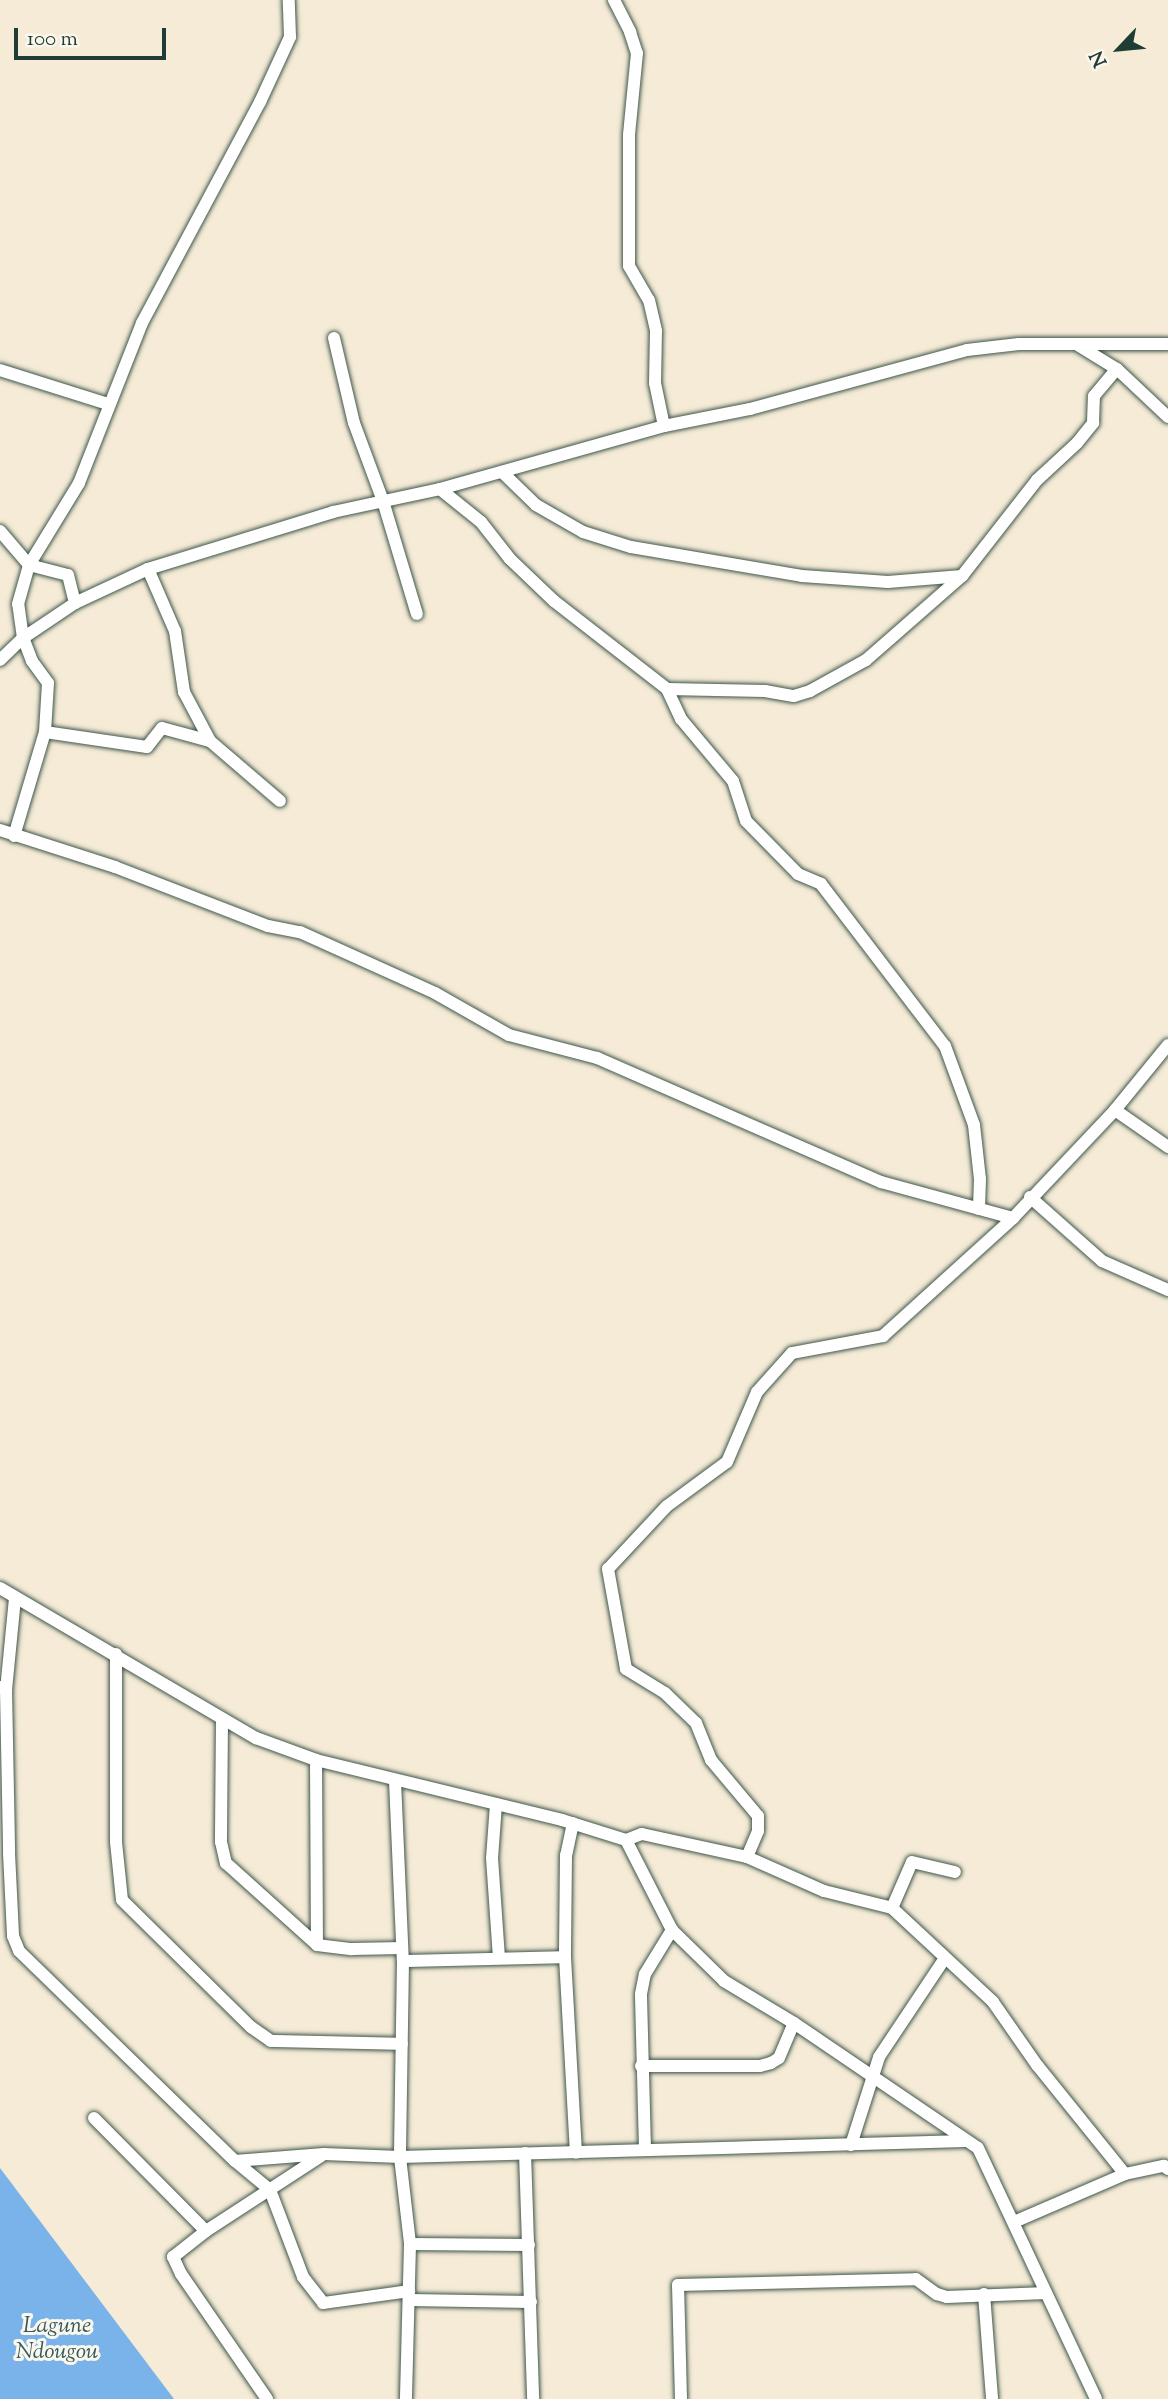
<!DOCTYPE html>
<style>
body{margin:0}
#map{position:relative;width:1168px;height:2399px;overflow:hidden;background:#f5ebd6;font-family:"Sorts Mill Goudy",serif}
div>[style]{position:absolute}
.water>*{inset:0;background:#7ab3ea}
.roads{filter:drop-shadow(0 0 2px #3f574c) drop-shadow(0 0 2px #3f574c)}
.minor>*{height:12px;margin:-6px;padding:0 6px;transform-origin:6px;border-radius:6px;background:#fff}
span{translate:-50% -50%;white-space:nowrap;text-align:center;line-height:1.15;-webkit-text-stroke:6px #fbf7ec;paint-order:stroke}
.water-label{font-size:23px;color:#365a62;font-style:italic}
.north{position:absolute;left:1084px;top:14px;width:70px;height:70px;-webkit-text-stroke:5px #fbf7ec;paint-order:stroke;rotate:244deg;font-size:19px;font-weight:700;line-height:28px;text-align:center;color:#1f3d34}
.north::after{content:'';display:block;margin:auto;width:24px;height:32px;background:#1f3d34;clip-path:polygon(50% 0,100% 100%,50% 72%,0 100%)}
.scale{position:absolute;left:14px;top:28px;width:152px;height:32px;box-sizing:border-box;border:4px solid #1f3d34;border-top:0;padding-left:9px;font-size:21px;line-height:24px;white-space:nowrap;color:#1f3d34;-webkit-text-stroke:5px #fbf7ec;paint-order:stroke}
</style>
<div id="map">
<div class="water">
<i style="clip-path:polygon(0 2168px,174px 2399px,0 2399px)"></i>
</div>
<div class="roads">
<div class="minor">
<i style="left:614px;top:0;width:36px;rotate:63deg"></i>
<i style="left:630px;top:32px;width:22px;rotate:72deg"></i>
<i style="left:637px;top:53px;width:82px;rotate:95.6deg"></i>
<i style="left:629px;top:135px;width:131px;rotate:90deg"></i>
<i style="left:629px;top:266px;width:39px;rotate:60deg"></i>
<i style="left:649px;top:300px;width:32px;rotate:77deg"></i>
<i style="left:656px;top:331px;width:52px;rotate:91.1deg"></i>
<i style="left:655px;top:383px;width:44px;rotate:78.2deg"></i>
<i style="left:334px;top:338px;width:87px;rotate:76.8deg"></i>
<i style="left:354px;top:423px;width:83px;rotate:69.6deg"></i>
<i style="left:383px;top:501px;width:118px;rotate:73.3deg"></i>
<i style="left:1076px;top:344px;width:92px"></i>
<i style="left:0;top:370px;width:113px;rotate:17.5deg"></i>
<i style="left:502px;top:472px;width:47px;rotate:44.1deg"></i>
<i style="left:536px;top:505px;width:54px;rotate:29.9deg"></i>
<i style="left:583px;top:532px;width:50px;rotate:17.4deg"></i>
<i style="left:631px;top:547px;width:173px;rotate:9.6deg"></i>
<i style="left:802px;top:576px;width:86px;rotate:4deg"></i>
<i style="left:888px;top:582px;width:74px;rotate:-4.6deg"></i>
<i style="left:440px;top:489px;width:53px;rotate:38.8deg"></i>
<i style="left:481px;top:522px;width:47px;rotate:51.9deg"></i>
<i style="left:510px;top:559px;width:61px;rotate:43.7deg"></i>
<i style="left:554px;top:601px;width:143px;rotate:37.9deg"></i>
<i style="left:667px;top:689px;width:98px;rotate:1.2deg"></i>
<i style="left:765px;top:691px;width:29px;rotate:10deg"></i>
<i style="left:794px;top:696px;width:17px;rotate:-17deg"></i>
<i style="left:810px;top:691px;width:64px;rotate:-29deg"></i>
<i style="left:866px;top:660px;width:128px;rotate:-41.2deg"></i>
<i style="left:962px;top:576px;width:122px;rotate:-52deg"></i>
<i style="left:1037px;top:480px;width:54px;rotate:-42.8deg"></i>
<i style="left:1077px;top:443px;width:26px;rotate:-51deg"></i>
<i style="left:1093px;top:423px;width:27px;rotate:-88deg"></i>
<i style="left:1094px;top:396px;width:35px;rotate:-50deg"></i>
<i style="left:0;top:531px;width:45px;rotate:49.5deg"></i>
<i style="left:29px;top:565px;width:40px;rotate:14.4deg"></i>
<i style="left:68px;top:575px;width:29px;rotate:76deg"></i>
<i style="left:148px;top:569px;width:68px;rotate:66.5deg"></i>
<i style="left:175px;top:631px;width:62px;rotate:81.6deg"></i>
<i style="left:184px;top:692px;width:55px;rotate:62deg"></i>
<i style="left:210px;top:741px;width:92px;rotate:40.6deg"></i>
<i style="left:0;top:660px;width:32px;rotate:-44deg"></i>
<i style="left:23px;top:638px;width:63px;rotate:-33.9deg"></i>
<i style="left:75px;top:603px;width:81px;rotate:-25deg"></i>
<i style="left:148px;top:569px;width:194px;rotate:-17.1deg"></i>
<i style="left:333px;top:512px;width:109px;rotate:-12.1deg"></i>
<i style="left:440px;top:489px;width:233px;rotate:-15.7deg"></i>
<i style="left:664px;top:426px;width:88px;rotate:-11.2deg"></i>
<i style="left:750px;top:409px;width:225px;rotate:-15.2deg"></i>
<i style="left:967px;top:350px;width:52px;rotate:-6.6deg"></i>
<i style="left:1019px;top:344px;width:57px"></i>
<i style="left:1076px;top:344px;width:48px;rotate:31.4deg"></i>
<i style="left:1117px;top:369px;width:70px;rotate:43.3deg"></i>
<i style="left:667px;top:689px;width:33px;rotate:65deg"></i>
<i style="left:681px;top:719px;width:81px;rotate:50deg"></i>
<i style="left:733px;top:781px;width:42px;rotate:72deg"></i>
<i style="left:746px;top:821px;width:74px;rotate:45.5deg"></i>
<i style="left:798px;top:874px;width:25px;rotate:23deg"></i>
<i style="left:821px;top:884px;width:204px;rotate:52.6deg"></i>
<i style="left:945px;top:1046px;width:84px;rotate:69.8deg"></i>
<i style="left:974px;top:1125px;width:54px;rotate:83.7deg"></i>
<i style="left:980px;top:1179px;width:30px;rotate:92deg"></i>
<i style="left:45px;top:732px;width:103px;rotate:8.4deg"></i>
<i style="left:147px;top:747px;width:24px;rotate:-52deg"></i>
<i style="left:162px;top:728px;width:50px;rotate:15.2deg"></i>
<i style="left:0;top:830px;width:121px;rotate:17.8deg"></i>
<i style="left:115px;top:867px;width:164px;rotate:21.1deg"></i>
<i style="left:268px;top:926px;width:33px;rotate:11deg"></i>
<i style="left:300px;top:932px;width:148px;rotate:24.3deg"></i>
<i style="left:435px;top:993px;width:85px;rotate:29.6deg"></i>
<i style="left:509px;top:1035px;width:91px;rotate:14.6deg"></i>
<i style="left:597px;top:1058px;width:310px;rotate:23.6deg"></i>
<i style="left:881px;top:1182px;width:137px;rotate:15.3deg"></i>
<i style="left:14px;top:836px;width:109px;rotate:-73.4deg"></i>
<i style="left:45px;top:732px;width:49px;rotate:-86.5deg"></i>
<i style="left:48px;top:683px;width:27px;rotate:-126deg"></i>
<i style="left:32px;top:661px;width:25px;rotate:-111deg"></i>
<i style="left:23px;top:638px;width:34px;rotate:-98deg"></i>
<i style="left:18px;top:604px;width:41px;rotate:-74.2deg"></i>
<i style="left:29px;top:565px;width:96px;rotate:-58.6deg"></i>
<i style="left:79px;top:483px;width:172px;rotate:-68.5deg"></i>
<i style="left:142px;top:323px;width:251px;rotate:-61.9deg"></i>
<i style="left:260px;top:102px;width:72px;rotate:-65.2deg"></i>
<i style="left:290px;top:37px;width:37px;rotate:-92deg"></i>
<i style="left:1115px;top:1110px;width:65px;rotate:34.9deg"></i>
<i style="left:1030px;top:1197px;width:96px;rotate:41.6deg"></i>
<i style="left:1102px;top:1261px;width:72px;rotate:23.7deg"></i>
<i style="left:0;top:1588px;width:297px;rotate:30.4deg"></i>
<i style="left:256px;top:1738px;width:64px;rotate:20.1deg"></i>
<i style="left:316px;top:1760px;width:253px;rotate:13.7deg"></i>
<i style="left:562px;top:1820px;width:67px;rotate:17.4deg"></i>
<i style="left:626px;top:1840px;width:101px;rotate:62.9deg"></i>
<i style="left:672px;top:1930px;width:73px;rotate:44.4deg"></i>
<i style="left:724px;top:1981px;width:82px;rotate:31deg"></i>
<i style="left:794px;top:2023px;width:222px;rotate:34.2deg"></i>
<i style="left:978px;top:2148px;width:277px;rotate:64.8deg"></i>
<i style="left:116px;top:1654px;width:188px;rotate:90deg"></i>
<i style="left:116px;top:1842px;width:58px;rotate:84.1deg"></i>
<i style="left:122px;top:1900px;width:181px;rotate:44.6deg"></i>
<i style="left:251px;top:2027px;width:24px;rotate:35deg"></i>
<i style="left:271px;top:2041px;width:131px;rotate:1.3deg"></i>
<i style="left:0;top:1687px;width:7px;rotate:27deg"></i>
<i style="left:6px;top:1690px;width:163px;rotate:88.9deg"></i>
<i style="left:9px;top:1853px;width:83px;rotate:87.2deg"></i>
<i style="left:13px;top:1936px;width:16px;rotate:68deg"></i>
<i style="left:19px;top:1951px;width:301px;rotate:44.2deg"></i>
<i style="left:235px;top:2161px;width:89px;rotate:-4.5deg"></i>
<i style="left:324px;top:2154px;width:76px;rotate:2.3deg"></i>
<i style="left:400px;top:2157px;width:565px;rotate:-1.62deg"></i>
<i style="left:6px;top:1690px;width:92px;rotate:-84.4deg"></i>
<i style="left:222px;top:1720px;width:122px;rotate:90.5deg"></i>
<i style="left:221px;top:1842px;width:22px;rotate:77deg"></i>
<i style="left:226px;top:1863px;width:122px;rotate:42deg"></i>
<i style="left:316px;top:1760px;width:185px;rotate:89.7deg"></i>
<i style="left:317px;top:1945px;width:35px;rotate:7deg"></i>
<i style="left:352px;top:1949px;width:50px;rotate:-1.1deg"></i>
<i style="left:395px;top:1781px;width:180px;rotate:87.5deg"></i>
<i style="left:403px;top:1961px;width:196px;rotate:90.9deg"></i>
<i style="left:400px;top:2157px;width:88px;rotate:83.4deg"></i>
<i style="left:410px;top:2244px;width:155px;rotate:91.5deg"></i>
<i style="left:496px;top:1804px;width:54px;rotate:94.2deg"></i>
<i style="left:492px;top:1858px;width:99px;rotate:86deg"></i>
<i style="left:573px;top:1823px;width:33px;rotate:102deg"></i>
<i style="left:566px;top:1855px;width:102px;rotate:90.6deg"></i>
<i style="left:565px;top:1957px;width:196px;rotate:86.8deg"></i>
<i style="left:626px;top:1840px;width:17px;rotate:-21deg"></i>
<i style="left:642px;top:1834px;width:107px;rotate:12.4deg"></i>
<i style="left:747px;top:1857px;width:84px;rotate:23.8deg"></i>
<i style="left:824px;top:1891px;width:70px;rotate:14deg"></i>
<i style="left:892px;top:1908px;width:138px;rotate:42.9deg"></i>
<i style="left:993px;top:2002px;width:77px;rotate:55.1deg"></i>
<i style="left:1037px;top:2065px;width:140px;rotate:51.1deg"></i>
<i style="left:747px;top:1857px;width:28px;rotate:-67deg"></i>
<i style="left:758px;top:1831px;width:15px;rotate:-90deg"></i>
<i style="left:758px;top:1816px;width:73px;rotate:-130deg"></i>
<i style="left:711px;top:1760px;width:40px;rotate:-112deg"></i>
<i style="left:696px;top:1723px;width:43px;rotate:-135.9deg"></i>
<i style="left:665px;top:1693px;width:46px;rotate:-148.4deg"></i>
<i style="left:626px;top:1669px;width:102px;rotate:-100.2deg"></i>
<i style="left:608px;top:1569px;width:86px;rotate:-46.9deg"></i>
<i style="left:667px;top:1506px;width:74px;rotate:-36.3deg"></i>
<i style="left:727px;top:1462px;width:76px;rotate:-66.8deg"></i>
<i style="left:757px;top:1392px;width:52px;rotate:-48.1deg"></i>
<i style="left:792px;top:1353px;width:93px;rotate:-10.6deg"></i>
<i style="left:883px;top:1336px;width:176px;rotate:-42.2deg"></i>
<i style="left:1013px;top:1218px;width:149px;rotate:-46.6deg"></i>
<i style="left:1115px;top:1110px;width:84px;rotate:-50.8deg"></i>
<i style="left:892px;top:1908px;width:50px;rotate:-66.5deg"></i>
<i style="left:912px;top:1862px;width:44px;rotate:13.1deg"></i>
<i style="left:403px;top:1961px;width:162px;rotate:-1.4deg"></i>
<i style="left:641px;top:2066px;width:119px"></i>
<i style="left:760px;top:2066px;width:11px;rotate:-15deg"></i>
<i style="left:771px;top:2063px;width:9px;rotate:-32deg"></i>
<i style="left:779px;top:2058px;width:38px;rotate:-67deg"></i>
<i style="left:94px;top:2118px;width:159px;rotate:45.3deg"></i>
<i style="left:851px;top:2145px;width:92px;rotate:-72.3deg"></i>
<i style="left:879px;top:2057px;width:119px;rotate:-56.3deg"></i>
<i style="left:645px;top:2149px;width:155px;rotate:-91.5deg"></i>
<i style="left:641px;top:1994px;width:20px;rotate:-79deg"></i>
<i style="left:645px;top:1974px;width:52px;rotate:-58.5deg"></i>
<i style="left:525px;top:2153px;width:246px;rotate:88.1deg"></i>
<i style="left:235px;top:2161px;width:45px;rotate:39.6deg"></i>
<i style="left:270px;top:2190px;width:93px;rotate:69.2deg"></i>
<i style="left:303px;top:2277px;width:33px;rotate:52deg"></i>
<i style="left:323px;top:2303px;width:87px;rotate:-7.9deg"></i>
<i style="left:1014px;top:2222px;width:121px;rotate:-23.4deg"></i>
<i style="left:1125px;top:2174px;width:40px;rotate:-12deg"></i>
<i style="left:1164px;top:2166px;width:5px;rotate:37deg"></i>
<i style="left:410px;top:2244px;width:119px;rotate:0.5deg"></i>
<i style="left:984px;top:2294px;width:105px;rotate:85.6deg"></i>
<i style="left:410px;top:2300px;width:121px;rotate:0.9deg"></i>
<i style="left:267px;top:2399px;width:152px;rotate:-124.5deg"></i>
<i style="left:181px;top:2274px;width:19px;rotate:-115deg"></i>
<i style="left:173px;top:2257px;width:42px;rotate:-38.2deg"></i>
<i style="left:206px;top:2231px;width:137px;rotate:-33.1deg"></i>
<i style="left:681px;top:2399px;width:114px;rotate:-91.5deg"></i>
<i style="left:678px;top:2285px;width:238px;rotate:-1.4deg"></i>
<i style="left:916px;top:2279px;width:26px;rotate:36deg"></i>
<i style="left:937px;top:2294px;width:10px;rotate:17deg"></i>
<i style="left:947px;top:2297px;width:99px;rotate:-2.3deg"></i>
</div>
</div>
<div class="water-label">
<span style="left:57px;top:2340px">Lagune<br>Ndougou</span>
</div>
<div class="north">N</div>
<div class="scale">100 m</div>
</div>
